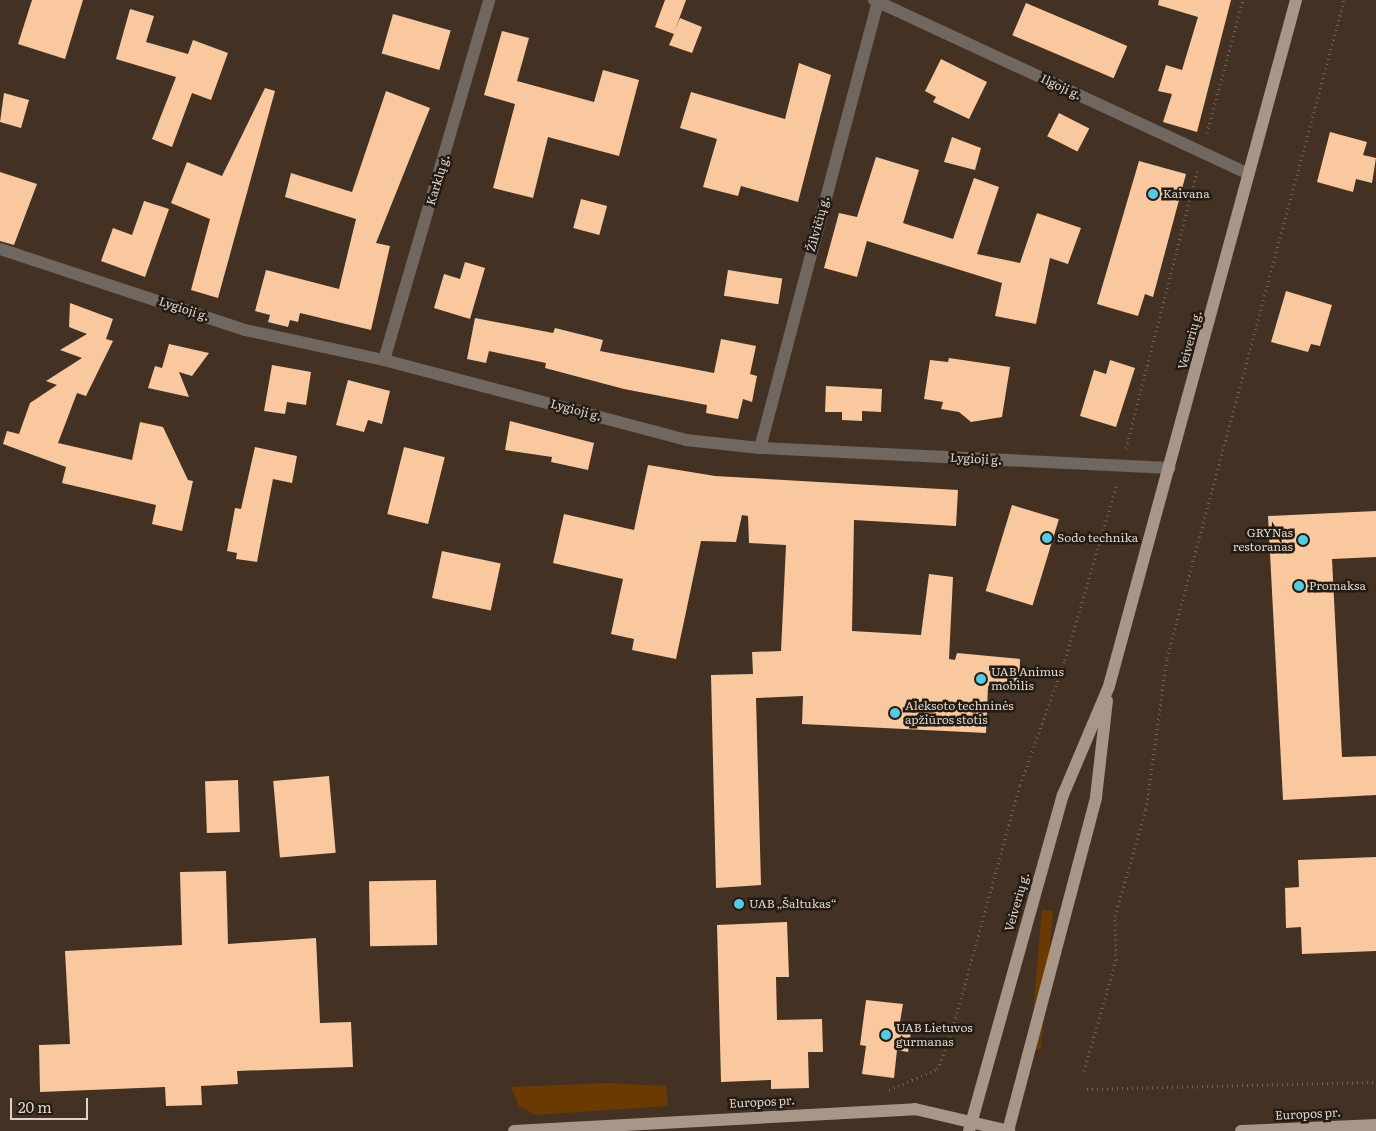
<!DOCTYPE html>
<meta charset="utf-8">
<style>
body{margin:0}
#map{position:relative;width:1376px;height:1131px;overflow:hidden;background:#433224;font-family:Literata,serif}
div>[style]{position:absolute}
.green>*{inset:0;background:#6a3a02;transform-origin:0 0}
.building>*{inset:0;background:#fac89e;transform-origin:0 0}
.path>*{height:3px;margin-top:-1.5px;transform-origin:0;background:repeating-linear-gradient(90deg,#726357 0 1px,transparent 0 5px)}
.minor>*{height:12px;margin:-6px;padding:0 6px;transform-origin:6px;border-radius:6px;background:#706760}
.primary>*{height:12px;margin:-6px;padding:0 6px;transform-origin:6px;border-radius:6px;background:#a89789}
.dots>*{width:14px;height:14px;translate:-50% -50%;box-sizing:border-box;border:2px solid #231c15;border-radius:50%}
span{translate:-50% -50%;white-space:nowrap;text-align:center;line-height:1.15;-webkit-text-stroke:5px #231c15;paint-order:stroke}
.street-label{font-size:12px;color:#ded3ca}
.poi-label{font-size:12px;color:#ded3ca}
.left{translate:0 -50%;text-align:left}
.right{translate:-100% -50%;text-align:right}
.scale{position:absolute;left:10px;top:1098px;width:78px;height:22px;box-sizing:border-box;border:2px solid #ded3ca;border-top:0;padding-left:6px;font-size:15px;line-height:18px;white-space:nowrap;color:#ded3ca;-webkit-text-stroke:4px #231c15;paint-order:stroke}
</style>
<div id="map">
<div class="green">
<i style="left:1042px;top:910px;width:11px;height:139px;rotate:5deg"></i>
<i style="clip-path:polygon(608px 1083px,666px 1086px,668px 1106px,535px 1115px,519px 1106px,511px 1087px)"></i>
</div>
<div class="building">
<i style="clip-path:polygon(32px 0,83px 0,65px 59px,18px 44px)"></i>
<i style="clip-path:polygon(665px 0,686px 0,675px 30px,680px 18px,702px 27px,692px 53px,669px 45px,674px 34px,655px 27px)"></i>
<i style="clip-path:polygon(1159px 0,1231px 0,1197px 132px,1163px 122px,1172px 94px,1158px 91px,1166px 65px,1182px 70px,1198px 17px,1158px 5px)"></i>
<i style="left:1026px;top:3px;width:110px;height:35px;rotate:23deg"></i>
<i style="clip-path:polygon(130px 9px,154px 16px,146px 42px,188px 54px,193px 40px,228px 53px,211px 100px,192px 93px,172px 147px,152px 139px,176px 77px,116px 59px)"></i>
<i style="left:393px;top:14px;width:60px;height:41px;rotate:16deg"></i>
<i style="clip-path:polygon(502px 31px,529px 38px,517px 81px,594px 102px,603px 70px,639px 80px,619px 156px,548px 137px,533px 198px,493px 188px,515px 104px,484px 95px)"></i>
<i style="clip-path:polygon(941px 59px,987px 82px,969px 119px,933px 102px,936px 97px,925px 91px)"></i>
<i style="clip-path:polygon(799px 63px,831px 75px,798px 202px,741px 186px,738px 196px,703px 187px,717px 139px,680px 128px,691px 92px,785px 119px)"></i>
<i style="clip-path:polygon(265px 88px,275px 91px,218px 298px,191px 290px,210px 219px,171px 203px,187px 162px,222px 176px)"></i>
<i style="clip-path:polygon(386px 91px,430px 108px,376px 243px,390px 246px,371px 330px,300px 313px,298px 322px,290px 320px,288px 327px,268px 322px,270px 315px,255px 311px,266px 270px,339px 289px,356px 219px,285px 197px,291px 173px,352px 192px)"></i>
<i style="clip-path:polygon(4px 93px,29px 100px,21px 128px,0 122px)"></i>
<i style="left:1059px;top:113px;width:34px;height:26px;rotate:27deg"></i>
<i style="clip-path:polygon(1330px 132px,1367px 142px,1363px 155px,1376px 158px,1372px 183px,1356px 179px,1353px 192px,1317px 182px)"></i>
<i style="clip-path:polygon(952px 137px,981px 148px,975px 170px,944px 162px)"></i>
<i style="clip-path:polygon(876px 157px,919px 170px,903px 223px,953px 239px,974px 178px,999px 187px,977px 254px,1020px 263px,1037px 213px,1081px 228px,1068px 264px,1050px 258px,1036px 324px,995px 316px,1002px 283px,867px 241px,857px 277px,824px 268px,839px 213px,857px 217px)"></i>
<i style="clip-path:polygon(1139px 161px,1186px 174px,1153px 297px,1145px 294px,1138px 316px,1097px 304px)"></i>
<i style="clip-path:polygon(0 172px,37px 184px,14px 245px,0 241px)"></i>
<i style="left:581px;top:199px;width:27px;height:30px;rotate:15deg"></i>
<i style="clip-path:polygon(144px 201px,169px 209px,145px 277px,101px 261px,113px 228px,132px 235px)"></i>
<i style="clip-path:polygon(465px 262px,485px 268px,470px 319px,434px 308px,444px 274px,460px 279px)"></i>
<i style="left:728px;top:270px;width:55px;height:26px;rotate:9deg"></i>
<i style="clip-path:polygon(1286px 291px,1332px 305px,1320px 346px,1311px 344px,1308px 352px,1271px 342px)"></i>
<i style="clip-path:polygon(70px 303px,113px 319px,106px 339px,113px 341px,86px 396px,77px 393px,58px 443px,132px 460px,140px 422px,163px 427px,188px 480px,193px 481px,182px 531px,152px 524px,156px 505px,62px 483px,66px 467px,3px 444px,7px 431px,19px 434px,30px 403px,57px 385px,46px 381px,82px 358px,60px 350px,87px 334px,69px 327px)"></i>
<i style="clip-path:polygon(475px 318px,553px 333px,555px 328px,603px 340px,600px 351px,714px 373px,721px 339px,756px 346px,750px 374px,757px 376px,752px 402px,743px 399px,738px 419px,706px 413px,707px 405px,624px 389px,545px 368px,546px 363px,489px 351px,486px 363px,467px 359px)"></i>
<i style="clip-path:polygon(169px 344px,209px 353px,192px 376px,179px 372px,189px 397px,148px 388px,155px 366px,162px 368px)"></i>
<i style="clip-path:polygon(949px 358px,1010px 367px,1002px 417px,971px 422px,959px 412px,941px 409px,943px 402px,924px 399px,930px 360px,948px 362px)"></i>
<i style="clip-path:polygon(1110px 360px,1135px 368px,1116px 427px,1080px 416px,1094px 370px,1106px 374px)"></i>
<i style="clip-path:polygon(272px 365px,311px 372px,306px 405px,287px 402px,285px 414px,264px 411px)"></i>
<i style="clip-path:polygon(348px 380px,390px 391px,382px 424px,368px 420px,364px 432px,336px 425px)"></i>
<i style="clip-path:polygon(826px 386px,882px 389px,881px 412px,862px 411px,862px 421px,842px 420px,842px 412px,825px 412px)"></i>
<i style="clip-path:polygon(510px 421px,594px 443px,588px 470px,551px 462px,552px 457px,505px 450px)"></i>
<i style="clip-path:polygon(255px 447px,297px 456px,292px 483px,273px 479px,257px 562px,236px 559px,237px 553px,227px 551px,235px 508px,241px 509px)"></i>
<i style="left:404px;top:447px;width:42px;height:69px;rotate:14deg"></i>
<i style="clip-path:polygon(648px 465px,715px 476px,958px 490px,956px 526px,854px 520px,852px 631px,921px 635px,929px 574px,953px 577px,949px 659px,955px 660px,957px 653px,1020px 659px,1019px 688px,988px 686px,986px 733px,802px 724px,803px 696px,756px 698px,761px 885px,716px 888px,711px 675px,753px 674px,752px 652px,781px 651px,786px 545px,749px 543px,748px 516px,742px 515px,736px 542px,701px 541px,676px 659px,632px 650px,634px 639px,611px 634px,623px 579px,553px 563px,564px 514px,634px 530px)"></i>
<i style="left:1012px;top:505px;width:49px;height:90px;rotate:17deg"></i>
<i style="clip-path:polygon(1376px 511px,1376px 557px,1332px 559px,1342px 757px,1376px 756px,1376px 795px,1283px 800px,1268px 516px)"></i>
<i style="left:442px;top:551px;width:60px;height:48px;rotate:12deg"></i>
<i style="left:329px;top:776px;width:77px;height:56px;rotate:85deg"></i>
<i style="left:238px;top:780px;width:52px;height:33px;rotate:88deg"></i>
<i style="clip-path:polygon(1376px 857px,1376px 951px,1302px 954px,1301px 927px,1286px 928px,1285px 888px,1299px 887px,1298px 860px)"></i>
<i style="clip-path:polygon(226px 871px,228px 944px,316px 938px,320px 1023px,351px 1022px,353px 1067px,237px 1071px,238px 1084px,201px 1086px,202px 1105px,166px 1106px,165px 1087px,40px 1092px,39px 1045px,70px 1044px,65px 951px,182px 945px,180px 872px)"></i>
<i style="left:436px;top:880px;width:65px;height:67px;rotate:89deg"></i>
<i style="clip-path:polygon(787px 922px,789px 977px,776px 977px,777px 1020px,822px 1019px,823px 1052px,808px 1052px,809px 1088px,771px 1089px,771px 1080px,721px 1082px,717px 925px)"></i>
<i style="clip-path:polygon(866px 1000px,903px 1004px,900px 1022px,912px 1024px,908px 1052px,897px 1050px,894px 1078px,862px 1074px,866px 1046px,860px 1045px)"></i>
</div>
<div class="path">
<i style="left:1207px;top:133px;width:138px;rotate:-74.9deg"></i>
<i style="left:1126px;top:448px;width:286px;rotate:-75.6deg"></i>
<i style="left:1084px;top:1071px;width:116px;rotate:-73.9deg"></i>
<i style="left:1116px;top:960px;width:44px;rotate:-91.3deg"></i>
<i style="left:1115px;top:916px;width:111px;rotate:-73.8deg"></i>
<i style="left:1146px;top:809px;width:152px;rotate:-82.1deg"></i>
<i style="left:1167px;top:658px;width:681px;rotate:-74.94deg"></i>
<i style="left:1087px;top:1089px;width:289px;rotate:-1.4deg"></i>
<i style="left:889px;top:1090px;width:52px;rotate:-23.6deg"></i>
<i style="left:937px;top:1069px;width:30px;rotate:-66deg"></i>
<i style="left:949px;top:1042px;width:267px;rotate:-74.6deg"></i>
<i style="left:1020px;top:785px;width:133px;rotate:-70.2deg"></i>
<i style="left:1065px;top:660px;width:184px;rotate:-73.6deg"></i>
</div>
<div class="minor">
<i style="left:874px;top:0;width:413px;rotate:24.9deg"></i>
<i style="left:0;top:249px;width:258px;rotate:18.3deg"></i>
<i style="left:245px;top:330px;width:142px;rotate:12.2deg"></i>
<i style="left:384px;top:360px;width:312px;rotate:14.8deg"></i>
<i style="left:686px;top:440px;width:74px;rotate:6.2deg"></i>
<i style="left:760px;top:448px;width:410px;rotate:2.8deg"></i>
<i style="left:384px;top:360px;width:375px;rotate:-73.7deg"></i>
<i style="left:760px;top:448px;width:463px;rotate:-75.2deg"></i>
</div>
<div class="primary">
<i style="left:514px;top:1131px;width:402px;rotate:-3.1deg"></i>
<i style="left:915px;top:1109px;width:97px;rotate:13.2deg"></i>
<i style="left:969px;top:1131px;width:349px;rotate:-74.4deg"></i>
<i style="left:1063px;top:795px;width:118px;rotate:-67.1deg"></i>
<i style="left:1109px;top:686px;width:711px;rotate:-74.75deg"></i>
<i style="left:1008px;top:1131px;width:345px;rotate:-75.2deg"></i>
<i style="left:1096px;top:797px;width:97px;rotate:-83.5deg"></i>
<i style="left:1241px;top:1131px;width:135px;rotate:-2.5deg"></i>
</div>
<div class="dots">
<i style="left:1153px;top:194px;background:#55cae0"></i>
<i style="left:1047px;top:538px;background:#55cae0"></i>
<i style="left:1303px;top:540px;background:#55cae0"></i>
<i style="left:1299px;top:586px;background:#55cae0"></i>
<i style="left:981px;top:679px;background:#55cae0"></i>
<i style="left:895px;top:713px;background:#55cae0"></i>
<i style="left:739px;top:904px;background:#55cae0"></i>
<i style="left:886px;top:1035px;background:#55cae0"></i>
</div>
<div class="street-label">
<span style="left:1061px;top:87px;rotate:25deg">Ilgoji g.</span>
<span style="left:438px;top:180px;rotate:-73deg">Karklų g.</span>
<span style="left:818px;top:224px;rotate:-75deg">Žilvičių g.</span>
<span style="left:184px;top:309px;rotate:18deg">Lygioji g.</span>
<span style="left:1190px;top:340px;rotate:-75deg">Veiverių g.</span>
<span style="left:576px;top:410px;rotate:15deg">Lygioji g.</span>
<span style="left:976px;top:459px;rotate:3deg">Lygioji g.</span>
<span style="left:1017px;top:902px;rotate:-74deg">Veiverių g.</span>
<span style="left:762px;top:1102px;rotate:-3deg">Europos pr.</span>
<span style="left:1308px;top:1114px;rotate:-3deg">Europos pr.</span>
</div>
<div class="poi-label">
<span class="left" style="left:1163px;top:194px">Kaivana</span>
<span class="right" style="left:1293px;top:540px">GRYNas<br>restoranas</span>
<span class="left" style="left:1057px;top:538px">Sodo technika</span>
<span class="left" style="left:1309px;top:586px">Promaksa</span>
<span class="left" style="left:991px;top:679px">UAB Animus<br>mobilis</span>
<span class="left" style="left:905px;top:713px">Aleksoto techninės<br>apžiūros stotis</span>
<span class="left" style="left:749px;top:904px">UAB „Šaltukas“</span>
<span class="left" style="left:896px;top:1035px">UAB Lietuvos<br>gurmanas</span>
</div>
<div class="scale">20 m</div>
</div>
